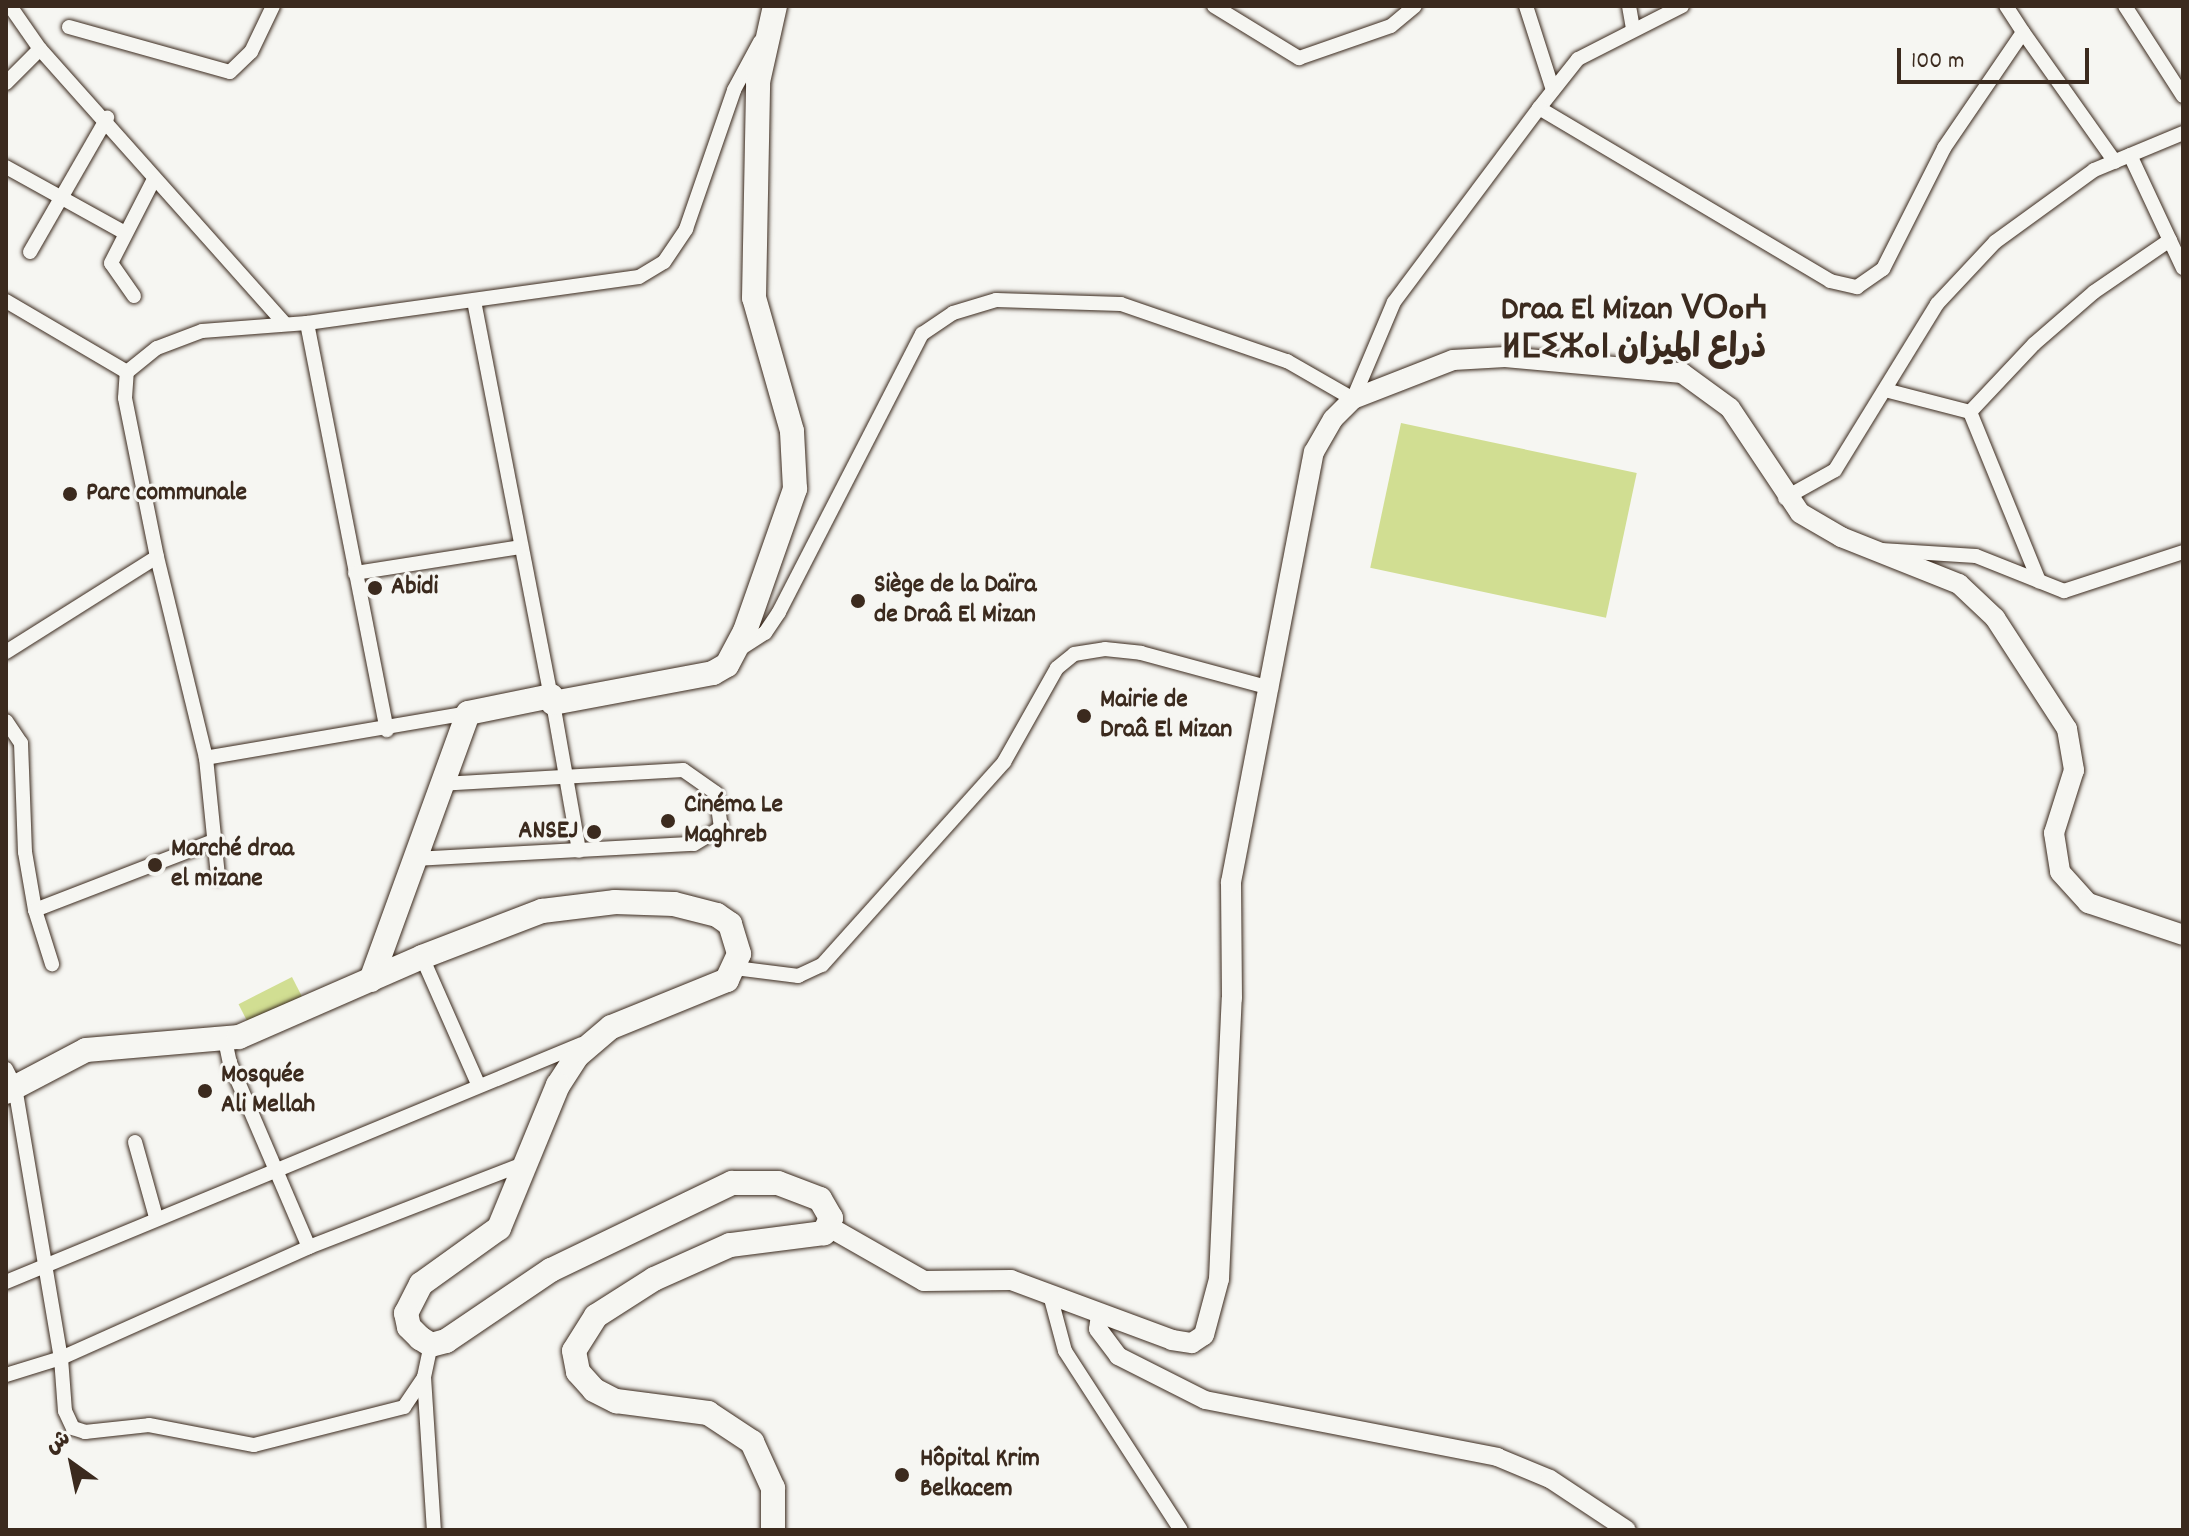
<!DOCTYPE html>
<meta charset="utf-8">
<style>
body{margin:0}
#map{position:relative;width:2189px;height:1536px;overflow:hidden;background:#f6f6f2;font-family:Dekko,"Playpen Sans Arabic","Noto Sans Tifinagh",sans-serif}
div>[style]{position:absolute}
.green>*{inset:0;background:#d1de92;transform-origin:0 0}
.roads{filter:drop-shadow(0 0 2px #3b2a1e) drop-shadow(0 0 2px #3b2a1e)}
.minor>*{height:14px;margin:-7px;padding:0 7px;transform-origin:7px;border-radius:7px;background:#f6f6f2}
.tertiary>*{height:18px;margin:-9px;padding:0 9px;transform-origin:9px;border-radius:9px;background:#f6f6f2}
.secondary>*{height:20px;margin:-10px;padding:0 10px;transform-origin:10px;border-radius:10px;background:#f6f6f2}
.primary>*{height:24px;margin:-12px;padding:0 12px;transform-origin:12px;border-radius:12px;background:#f6f6f2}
.dots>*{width:22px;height:22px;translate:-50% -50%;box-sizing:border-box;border:4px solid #f6f6f2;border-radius:50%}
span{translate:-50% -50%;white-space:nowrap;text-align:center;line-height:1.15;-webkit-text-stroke:6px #f6f6f2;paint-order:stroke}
.poi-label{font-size:26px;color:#3b2a1e;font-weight:700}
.left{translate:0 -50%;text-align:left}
.right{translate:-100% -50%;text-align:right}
.district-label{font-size:34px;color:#3b2a1e;font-weight:700}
.frame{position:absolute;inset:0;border:8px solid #3b2a1e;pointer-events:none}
.north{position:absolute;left:32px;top:1424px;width:80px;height:80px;-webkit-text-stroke:6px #f6f6f2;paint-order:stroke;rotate:327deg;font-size:22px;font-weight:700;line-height:32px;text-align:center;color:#3b2a1e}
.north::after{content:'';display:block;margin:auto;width:28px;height:36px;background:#3b2a1e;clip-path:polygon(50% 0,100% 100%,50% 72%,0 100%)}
.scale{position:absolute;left:1897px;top:48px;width:192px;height:36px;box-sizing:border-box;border:4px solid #3b2a1e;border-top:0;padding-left:10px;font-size:24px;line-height:28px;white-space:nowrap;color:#3b2a1e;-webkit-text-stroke:6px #f6f6f2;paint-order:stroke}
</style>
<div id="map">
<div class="green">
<i style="left:1401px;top:423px;width:241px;height:148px;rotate:12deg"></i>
<i style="left:292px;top:977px;width:27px;height:60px;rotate:63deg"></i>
</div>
<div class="roads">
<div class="minor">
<i style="left:10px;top:6px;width:52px;rotate:55.1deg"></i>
<i style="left:40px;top:49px;width:368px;rotate:48.3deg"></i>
<i style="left:1214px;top:6px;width:100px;rotate:31.5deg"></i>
<i style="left:1299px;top:58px;width:97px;rotate:-19.2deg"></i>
<i style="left:1391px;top:26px;width:31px;rotate:-40deg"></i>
<i style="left:1526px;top:6px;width:88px;rotate:72.2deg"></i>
<i style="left:1629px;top:6px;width:23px;rotate:80deg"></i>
<i style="left:1682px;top:6px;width:117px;rotate:153deg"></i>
<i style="left:1578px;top:59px;width:63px;rotate:128.5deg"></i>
<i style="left:1539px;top:108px;width:339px;rotate:30.7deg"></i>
<i style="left:1830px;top:281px;width:28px;rotate:13deg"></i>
<i style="left:1857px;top:287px;width:32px;rotate:-35deg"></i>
<i style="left:1883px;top:269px;width:136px;rotate:-63.2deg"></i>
<i style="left:1944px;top:148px;width:140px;rotate:-55.7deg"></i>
<i style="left:2023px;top:32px;width:31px;rotate:-123deg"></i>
<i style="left:2125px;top:6px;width:107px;rotate:57.2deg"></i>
<i style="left:69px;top:27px;width:167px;rotate:15.6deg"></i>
<i style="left:230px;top:72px;width:29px;rotate:-44deg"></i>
<i style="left:251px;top:52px;width:51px;rotate:-64.4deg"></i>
<i style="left:2023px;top:32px;width:159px;rotate:54.7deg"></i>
<i style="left:6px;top:83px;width:48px;rotate:-45deg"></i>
<i style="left:2130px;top:155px;width:125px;rotate:64.9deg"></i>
<i style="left:6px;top:167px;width:136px;rotate:29deg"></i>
<i style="left:30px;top:252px;width:155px;rotate:-60.1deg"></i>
<i style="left:134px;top:296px;width:40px;rotate:-124.9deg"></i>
<i style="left:111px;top:263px;width:94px;rotate:-62.9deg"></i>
<i style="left:6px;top:301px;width:140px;rotate:30.4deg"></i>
<i style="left:474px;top:301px;width:402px;rotate:79deg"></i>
<i style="left:307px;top:323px;width:415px;rotate:78.9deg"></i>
<i style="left:1885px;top:390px;width:88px;rotate:14.5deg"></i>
<i style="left:1970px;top:412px;width:93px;rotate:-46.7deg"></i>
<i style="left:2034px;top:344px;width:79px;rotate:-40.9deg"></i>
<i style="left:2094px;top:292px;width:92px;rotate:-34.4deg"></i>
<i style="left:1970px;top:412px;width:183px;rotate:67.8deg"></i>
<i style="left:1785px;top:498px;width:57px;rotate:-29.2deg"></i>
<i style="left:1835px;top:470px;width:195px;rotate:-58.4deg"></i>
<i style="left:1937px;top:304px;width:85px;rotate:-46.9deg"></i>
<i style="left:1995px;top:242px;width:122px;rotate:-36deg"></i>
<i style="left:2094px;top:170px;width:96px;rotate:-22.6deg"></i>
<i style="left:1881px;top:550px;width:95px;rotate:3.6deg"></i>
<i style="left:1976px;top:556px;width:95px;rotate:21.7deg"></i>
<i style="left:2064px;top:591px;width:125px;rotate:-18.1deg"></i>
<i style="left:355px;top:573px;width:168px;rotate:-8.9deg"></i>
<i style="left:740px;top:649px;width:30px;rotate:-33deg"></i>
<i style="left:765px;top:633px;width:25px;rotate:-56deg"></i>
<i style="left:779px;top:612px;width:313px;rotate:-62.8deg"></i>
<i style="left:922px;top:334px;width:37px;rotate:-34deg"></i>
<i style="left:953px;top:313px;width:45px;rotate:-16.8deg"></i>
<i style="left:996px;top:300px;width:125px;rotate:1.8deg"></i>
<i style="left:1121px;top:304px;width:176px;rotate:19deg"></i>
<i style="left:1287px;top:361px;width:76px;rotate:29.9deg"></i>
<i style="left:1353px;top:399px;width:105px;rotate:-67.1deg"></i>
<i style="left:1394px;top:302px;width:242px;rotate:-53.2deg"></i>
<i style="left:6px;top:652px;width:178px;rotate:-32.2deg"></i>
<i style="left:553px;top:703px;width:150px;rotate:80deg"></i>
<i style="left:468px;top:713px;width:266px;rotate:170.3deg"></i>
<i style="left:206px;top:758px;width:207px;rotate:-103.7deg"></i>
<i style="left:157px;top:557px;width:162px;rotate:-101.4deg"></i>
<i style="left:125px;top:398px;width:26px;rotate:-86deg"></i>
<i style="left:127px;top:372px;width:38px;rotate:-39deg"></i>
<i style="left:157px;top:348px;width:48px;rotate:-20.7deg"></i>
<i style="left:202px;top:331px;width:105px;rotate:-4.4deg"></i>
<i style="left:307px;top:323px;width:335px;rotate:-7.9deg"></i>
<i style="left:639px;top:277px;width:29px;rotate:-31deg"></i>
<i style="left:664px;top:262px;width:40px;rotate:-56deg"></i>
<i style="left:686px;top:229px;width:147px;rotate:-70.9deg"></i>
<i style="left:734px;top:90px;width:55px;rotate:-61.6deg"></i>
<i style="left:6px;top:721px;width:27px;rotate:56deg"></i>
<i style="left:21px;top:743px;width:109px;rotate:87.9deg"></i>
<i style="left:25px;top:852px;width:59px;rotate:80.2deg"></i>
<i style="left:35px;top:910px;width:192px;rotate:-21.1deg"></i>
<i style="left:206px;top:758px;width:120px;rotate:84.2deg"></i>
<i style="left:414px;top:859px;width:280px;rotate:-3.1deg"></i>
<i style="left:694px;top:844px;width:31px;rotate:-31deg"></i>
<i style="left:721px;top:828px;width:35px;rotate:-98deg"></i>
<i style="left:716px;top:793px;width:40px;rotate:-145.1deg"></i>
<i style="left:683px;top:770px;width:241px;rotate:176.7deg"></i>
<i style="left:35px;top:910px;width:57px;rotate:72.5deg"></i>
<i style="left:422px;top:957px;width:139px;rotate:66.2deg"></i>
<i style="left:735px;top:968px;width:64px;rotate:7.2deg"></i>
<i style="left:798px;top:976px;width:26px;rotate:-25deg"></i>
<i style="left:822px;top:965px;width:273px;rotate:-48.1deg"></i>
<i style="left:1004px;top:762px;width:108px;rotate:-60.6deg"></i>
<i style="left:1057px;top:668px;width:22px;rotate:-39deg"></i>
<i style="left:1074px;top:654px;width:31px;rotate:-9deg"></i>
<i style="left:1105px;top:649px;width:36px;rotate:6deg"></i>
<i style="left:1141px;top:653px;width:135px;rotate:15.1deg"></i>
<i style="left:225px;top:1040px;width:24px;rotate:78deg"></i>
<i style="left:230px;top:1063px;width:200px;rotate:66.8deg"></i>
<i style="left:6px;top:1069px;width:20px;rotate:63deg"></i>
<i style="left:15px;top:1087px;width:275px;rotate:80.4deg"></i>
<i style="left:61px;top:1358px;width:53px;rotate:85.7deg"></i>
<i style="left:65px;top:1411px;width:19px;rotate:65deg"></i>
<i style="left:73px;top:1428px;width:13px;rotate:18deg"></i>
<i style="left:85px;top:1432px;width:64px;rotate:-6.2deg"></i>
<i style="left:149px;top:1425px;width:107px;rotate:10.8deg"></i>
<i style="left:254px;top:1445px;width:155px;rotate:-14.2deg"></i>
<i style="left:404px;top:1407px;width:36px;rotate:-56deg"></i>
<i style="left:424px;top:1377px;width:33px;rotate:-78deg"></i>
<i style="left:135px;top:1142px;width:78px;rotate:74.4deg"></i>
<i style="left:6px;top:1282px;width:623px;rotate:-22.45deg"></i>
<i style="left:1050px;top:1295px;width:58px;rotate:75deg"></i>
<i style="left:1065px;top:1351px;width:213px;rotate:57.1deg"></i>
<i style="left:6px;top:1375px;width:58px;rotate:-17.2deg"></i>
<i style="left:61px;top:1358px;width:272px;rotate:-24.1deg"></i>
<i style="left:309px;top:1247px;width:233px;rotate:-21.2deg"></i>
<i style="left:424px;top:1377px;width:153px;rotate:86.3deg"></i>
</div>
<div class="tertiary">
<i style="left:1100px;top:1315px;width:14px;rotate:98deg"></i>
<i style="left:1098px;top:1329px;width:34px;rotate:53deg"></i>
<i style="left:1118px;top:1356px;width:97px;rotate:26.8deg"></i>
<i style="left:1205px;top:1400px;width:298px;rotate:11deg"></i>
<i style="left:1497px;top:1457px;width:57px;rotate:22.5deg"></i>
<i style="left:1550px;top:1479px;width:92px;rotate:33.5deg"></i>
</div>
<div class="secondary">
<i style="left:831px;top:1228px;width:107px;rotate:29.7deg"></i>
<i style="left:924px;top:1281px;width:87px;rotate:-0.7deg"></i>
<i style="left:1011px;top:1280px;width:172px;rotate:20.4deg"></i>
<i style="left:1172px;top:1340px;width:20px;rotate:9deg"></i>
<i style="left:1192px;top:1343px;width:14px;rotate:-34deg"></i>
<i style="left:1204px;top:1335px;width:58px;rotate:-75deg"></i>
<i style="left:1219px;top:1279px;width:281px;rotate:-87.4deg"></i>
<i style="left:1232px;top:998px;width:116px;rotate:-90.5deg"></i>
<i style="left:1231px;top:882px;width:438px;rotate:-79.1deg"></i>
<i style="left:1314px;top:452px;width:38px;rotate:-60deg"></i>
<i style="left:1333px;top:419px;width:28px;rotate:-45deg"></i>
<i style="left:1353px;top:399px;width:107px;rotate:-21.3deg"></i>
<i style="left:1453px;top:360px;width:52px;rotate:-3.3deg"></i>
<i style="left:1505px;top:357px;width:178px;rotate:5.2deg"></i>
<i style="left:1682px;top:373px;width:59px;rotate:36.1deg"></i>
<i style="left:1730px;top:408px;width:126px;rotate:56.3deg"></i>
<i style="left:1800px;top:513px;width:48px;rotate:30.3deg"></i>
<i style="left:1841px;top:537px;width:127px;rotate:21.7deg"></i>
<i style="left:1959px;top:584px;width:50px;rotate:43.4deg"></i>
<i style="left:1995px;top:618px;width:132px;rotate:57deg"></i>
<i style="left:2067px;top:729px;width:42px;rotate:80.3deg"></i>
<i style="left:2074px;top:770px;width:66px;rotate:107.6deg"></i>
<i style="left:2054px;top:833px;width:39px;rotate:81deg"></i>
<i style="left:2060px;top:872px;width:42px;rotate:47.9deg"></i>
<i style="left:2088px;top:903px;width:100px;rotate:18.6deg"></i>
</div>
<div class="primary">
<i style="left:371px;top:980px;width:284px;rotate:-70deg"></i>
<i style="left:468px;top:713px;width:85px;rotate:-11.6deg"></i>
<i style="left:551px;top:696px;width:7px;rotate:74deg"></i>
<i style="left:553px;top:703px;width:163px;rotate:-10.6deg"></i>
<i style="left:713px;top:673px;width:16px;rotate:-30deg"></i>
<i style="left:727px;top:665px;width:38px;rotate:-62deg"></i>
<i style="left:745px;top:631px;width:151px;rotate:-70.6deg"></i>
<i style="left:795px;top:489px;width:58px;rotate:-93deg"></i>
<i style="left:792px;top:431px;width:138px;rotate:-105.9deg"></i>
<i style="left:754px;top:298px;width:216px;rotate:-88.9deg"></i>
<i style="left:758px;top:82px;width:78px;rotate:-77.4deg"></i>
<i style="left:6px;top:1092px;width:90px;rotate:-27.7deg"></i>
<i style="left:86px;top:1050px;width:154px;rotate:-4.9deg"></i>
<i style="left:239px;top:1037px;width:200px;rotate:-23.6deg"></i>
<i style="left:422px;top:957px;width:129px;rotate:-21deg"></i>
<i style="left:542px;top:911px;width:74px;rotate:-7deg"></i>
<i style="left:615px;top:902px;width:59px;rotate:1.9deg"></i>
<i style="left:674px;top:904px;width:44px;rotate:14.3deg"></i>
<i style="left:717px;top:915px;width:16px;rotate:35deg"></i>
<i style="left:730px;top:924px;width:31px;rotate:73deg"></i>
<i style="left:739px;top:954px;width:29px;rotate:115deg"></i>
<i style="left:727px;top:980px;width:125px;rotate:157.9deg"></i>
<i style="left:611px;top:1027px;width:45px;rotate:139.5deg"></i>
<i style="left:577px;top:1056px;width:35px;rotate:123deg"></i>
<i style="left:558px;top:1085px;width:155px;rotate:112.4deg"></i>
<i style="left:499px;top:1228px;width:96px;rotate:144.3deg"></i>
<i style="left:421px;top:1284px;width:33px;rotate:117deg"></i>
<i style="left:406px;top:1313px;width:14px;rotate:78deg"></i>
<i style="left:409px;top:1327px;width:16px;rotate:45deg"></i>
<i style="left:420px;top:1338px;width:13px;rotate:32deg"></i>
<i style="left:431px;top:1345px;width:16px;rotate:-15deg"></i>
<i style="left:446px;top:1341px;width:127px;rotate:-34.1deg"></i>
<i style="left:551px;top:1270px;width:201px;rotate:-25.7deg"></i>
<i style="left:732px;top:1183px;width:46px"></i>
<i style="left:778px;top:1183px;width:45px;rotate:20.9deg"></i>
<i style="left:820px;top:1199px;width:22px;rotate:60deg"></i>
<i style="left:831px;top:1218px;width:17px;rotate:115deg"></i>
<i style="left:824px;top:1233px;width:95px;rotate:172.7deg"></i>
<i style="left:730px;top:1245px;width:83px;rotate:155.9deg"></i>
<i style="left:654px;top:1279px;width:69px;rotate:147.5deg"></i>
<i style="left:596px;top:1316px;width:41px;rotate:122.2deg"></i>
<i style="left:574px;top:1351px;width:21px;rotate:79deg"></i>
<i style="left:578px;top:1372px;width:24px;rotate:48deg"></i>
<i style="left:594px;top:1390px;width:25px;rotate:27deg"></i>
<i style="left:616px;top:1401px;width:93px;rotate:7.4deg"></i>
<i style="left:708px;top:1413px;width:53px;rotate:33.4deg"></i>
<i style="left:752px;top:1442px;width:51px;rotate:65.5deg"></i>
<i style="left:773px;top:1488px;width:42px;rotate:90deg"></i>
</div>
</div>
<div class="dots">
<i style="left:70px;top:494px;background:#3b2a1e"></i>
<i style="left:375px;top:588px;background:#3b2a1e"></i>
<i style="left:858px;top:601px;background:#3b2a1e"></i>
<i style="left:1084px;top:716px;background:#3b2a1e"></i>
<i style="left:668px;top:821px;background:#3b2a1e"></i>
<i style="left:594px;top:832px;background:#3b2a1e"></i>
<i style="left:155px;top:865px;background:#3b2a1e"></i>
<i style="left:205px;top:1091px;background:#3b2a1e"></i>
<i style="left:902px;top:1475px;background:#3b2a1e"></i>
</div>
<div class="poi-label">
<span class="left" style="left:86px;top:494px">Parc communale</span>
<span class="left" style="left:874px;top:601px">Siège de la Daïra<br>de Draâ El Mizan</span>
<span class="left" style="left:391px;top:588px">Abidi</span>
<span class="left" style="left:1100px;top:716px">Mairie de<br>Draâ El Mizan</span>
<span class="left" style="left:684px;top:821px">Cinéma Le<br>Maghreb</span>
<span class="right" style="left:578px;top:832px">ANSEJ</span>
<span class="left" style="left:171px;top:865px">Marché draa<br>el mizane</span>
<span class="left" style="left:221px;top:1091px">Mosquée<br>Ali Mellah</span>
<span class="left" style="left:920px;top:1475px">Hôpital Krim<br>Belkacem</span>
</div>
<div class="district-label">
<span style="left:1634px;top:331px">Draa El Mizan ⴸⵔⴰⵄ<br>ⵍⵎⵉⵣⴰⵏ ذراع الميزان</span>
</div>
<div class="frame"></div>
<div class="north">ش</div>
<div class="scale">100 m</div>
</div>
